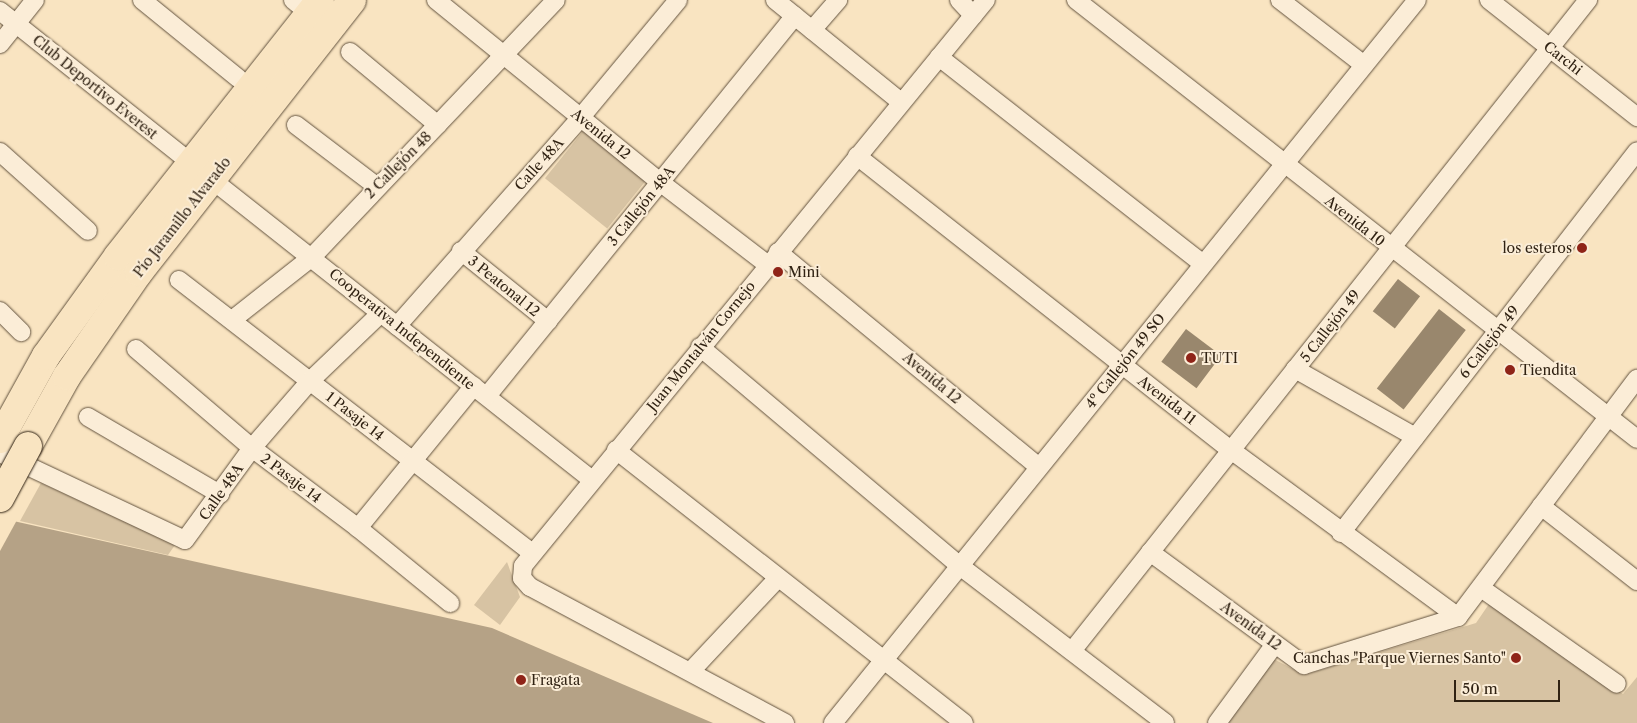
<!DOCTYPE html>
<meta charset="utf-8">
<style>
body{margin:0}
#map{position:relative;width:1637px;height:723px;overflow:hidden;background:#f9e4c1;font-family:"Libre Caslon Text",serif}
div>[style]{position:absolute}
.green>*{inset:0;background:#d7c3a3;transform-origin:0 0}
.water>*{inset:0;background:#b5a286}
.pier>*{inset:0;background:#f9e4c1}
.building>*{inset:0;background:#99876d;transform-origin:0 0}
.roads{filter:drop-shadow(0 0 1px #62523e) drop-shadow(0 0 1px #62523e)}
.street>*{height:18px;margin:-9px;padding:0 9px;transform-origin:9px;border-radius:9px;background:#fbedd7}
.highway>*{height:28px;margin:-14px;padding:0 14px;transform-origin:14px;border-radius:14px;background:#f9e4c1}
.bridges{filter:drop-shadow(0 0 1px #302213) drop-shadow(0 0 1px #302213)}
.highway-bridge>*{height:28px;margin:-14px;padding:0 14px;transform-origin:14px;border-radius:14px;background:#f9e4c1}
.dots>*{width:14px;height:14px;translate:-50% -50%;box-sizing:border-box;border:2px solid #fbedd7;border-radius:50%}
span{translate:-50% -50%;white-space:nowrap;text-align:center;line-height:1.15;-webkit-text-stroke:4px #fbedd7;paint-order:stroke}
.street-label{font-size:14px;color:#302213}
.poi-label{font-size:14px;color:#302213}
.right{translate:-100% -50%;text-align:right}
.left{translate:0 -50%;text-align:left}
.scale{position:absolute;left:1454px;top:680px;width:106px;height:22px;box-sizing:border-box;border:2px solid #302213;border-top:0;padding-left:6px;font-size:15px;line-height:18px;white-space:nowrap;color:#302213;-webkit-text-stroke:4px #fbedd7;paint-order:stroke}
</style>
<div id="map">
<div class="green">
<i style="left:584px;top:130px;width:80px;height:62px;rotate:39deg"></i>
<i style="clip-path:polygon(41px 483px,175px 545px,168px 555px,20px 521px)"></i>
<i style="clip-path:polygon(507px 562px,520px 597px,500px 625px,474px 605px)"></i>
<i style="clip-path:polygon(1489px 604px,1623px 694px,1637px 677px,1637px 723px,1215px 723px,1268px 656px,1304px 675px,1476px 623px)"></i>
</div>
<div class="water">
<i style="clip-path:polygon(0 518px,492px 628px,713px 723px,0 723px)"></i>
</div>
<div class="pier">
<i style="clip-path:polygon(0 516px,17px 520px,0 551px)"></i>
</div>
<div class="building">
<i style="left:1398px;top:279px;width:28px;height:41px;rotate:38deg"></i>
<i style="left:1439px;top:309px;width:34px;height:101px;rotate:38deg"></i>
<i style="left:1186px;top:329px;width:44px;height:41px;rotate:37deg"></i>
</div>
<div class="roads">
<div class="street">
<i style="left:142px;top:0;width:124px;rotate:39.1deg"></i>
<i style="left:293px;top:0;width:21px;rotate:39deg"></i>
<i style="left:436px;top:0;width:289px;rotate:39.1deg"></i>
<i style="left:660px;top:182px;width:136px;rotate:37.5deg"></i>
<i style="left:775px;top:0;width:162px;rotate:39deg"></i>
<i style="left:959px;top:0;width:21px;rotate:47deg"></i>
<i style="left:1076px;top:0;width:712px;rotate:38.04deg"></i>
<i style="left:1280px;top:0;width:106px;rotate:37.7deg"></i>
<i style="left:1489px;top:0;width:189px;rotate:38.3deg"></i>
<i style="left:0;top:11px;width:243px;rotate:38.5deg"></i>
<i style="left:812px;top:30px;width:40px;rotate:-49deg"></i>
<i style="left:0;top:44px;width:56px;rotate:-51.5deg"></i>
<i style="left:350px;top:52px;width:114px;rotate:39.7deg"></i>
<i style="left:939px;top:57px;width:335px;rotate:38.1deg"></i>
<i style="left:296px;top:125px;width:101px;rotate:37.3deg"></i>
<i style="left:0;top:152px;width:118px;rotate:41.9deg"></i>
<i style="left:857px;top:156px;width:476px;rotate:38.2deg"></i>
<i style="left:1231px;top:450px;width:282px;rotate:36.3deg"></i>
<i style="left:211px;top:179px;width:484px;rotate:38.3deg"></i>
<i style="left:461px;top:251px;width:112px;rotate:38.8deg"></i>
<i style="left:778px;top:252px;width:338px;rotate:39.5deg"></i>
<i style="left:179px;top:280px;width:445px;rotate:37.7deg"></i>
<i style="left:0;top:311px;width:30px;rotate:45deg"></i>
<i style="left:232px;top:320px;width:102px;rotate:-38.2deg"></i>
<i style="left:312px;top:257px;width:354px;rotate:-46.5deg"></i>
<i style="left:397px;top:326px;width:278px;rotate:-48.6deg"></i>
<i style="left:581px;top:117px;width:152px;rotate:-50.3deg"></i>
<i style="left:700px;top:347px;width:340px;rotate:40.1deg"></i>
<i style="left:960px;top:566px;width:258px;rotate:37.4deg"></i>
<i style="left:136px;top:349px;width:153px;rotate:40.5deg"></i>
<i style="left:252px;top:448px;width:133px;rotate:37deg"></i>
<i style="left:358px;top:528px;width:119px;rotate:39.2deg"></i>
<i style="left:1295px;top:369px;width:138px;rotate:29.5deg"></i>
<i style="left:487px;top:396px;width:489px;rotate:-51deg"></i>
<i style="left:88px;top:417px;width:153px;rotate:30.3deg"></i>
<i style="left:616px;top:450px;width:442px;rotate:38.1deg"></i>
<i style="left:0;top:453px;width:204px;rotate:25.2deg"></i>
<i style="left:185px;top:540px;width:114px;rotate:-53.9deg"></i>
<i style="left:252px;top:448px;width:89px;rotate:-49.1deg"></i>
<i style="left:310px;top:381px;width:98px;rotate:-43.8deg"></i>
<i style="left:1541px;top:506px;width:122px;rotate:38deg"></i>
<i style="left:358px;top:528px;width:183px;rotate:-50.8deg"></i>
<i style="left:1341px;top:533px;width:483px;rotate:-52.2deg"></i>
<i style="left:1150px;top:552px;width:191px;rotate:36.3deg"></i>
<i style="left:1304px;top:665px;width:161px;rotate:-17.3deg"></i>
<i style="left:1458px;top:617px;width:298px;rotate:-53.1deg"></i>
<i style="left:1481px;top:588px;width:166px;rotate:35.2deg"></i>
<i style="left:1072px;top:651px;width:831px;rotate:-51.6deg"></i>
<i style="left:691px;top:671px;width:127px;rotate:-46.9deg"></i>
<i style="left:785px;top:723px;width:289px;rotate:-151.9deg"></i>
<i style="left:530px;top:587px;width:12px;rotate:-132deg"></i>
<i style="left:522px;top:578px;width:12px;rotate:-85deg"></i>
<i style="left:523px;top:566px;width:731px;rotate:-50.72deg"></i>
<i style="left:833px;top:723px;width:929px;rotate:-51.07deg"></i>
<i style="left:1217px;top:723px;width:98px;rotate:-53.7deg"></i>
</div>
<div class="highway">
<i style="left:0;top:439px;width:95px;rotate:-61deg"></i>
<i style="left:46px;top:356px;width:123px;rotate:-54.2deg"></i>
<i style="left:118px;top:256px;width:326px;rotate:-51.7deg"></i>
<i style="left:28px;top:446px;width:80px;rotate:-60.9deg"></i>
<i style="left:67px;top:376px;width:126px;rotate:-55.3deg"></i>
<i style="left:139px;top:272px;width:345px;rotate:-51.9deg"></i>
</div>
</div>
<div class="bridges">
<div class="highway-bridge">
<i style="left:0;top:498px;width:59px;rotate:-61.7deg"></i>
</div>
</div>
<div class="dots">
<i style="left:1582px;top:248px;background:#8f2418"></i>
<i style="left:778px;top:272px;background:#8f2418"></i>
<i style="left:1191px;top:358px;background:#8f2418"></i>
<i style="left:1510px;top:370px;background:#8f2418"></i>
<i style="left:1516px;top:658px;background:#8f2418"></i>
<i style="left:521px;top:680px;background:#8f2418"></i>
</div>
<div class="street-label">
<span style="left:1563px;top:58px;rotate:38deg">Carchi</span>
<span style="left:95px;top:87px;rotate:39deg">Club Deportivo Everest</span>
<span style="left:601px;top:134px;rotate:39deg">Avenida 12</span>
<span style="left:539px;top:164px;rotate:-48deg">Calle 48A</span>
<span style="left:398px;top:165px;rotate:-45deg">2 Callejón 48</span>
<span style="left:641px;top:206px;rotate:-51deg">3 Callejón 48A</span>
<span style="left:182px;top:217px;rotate:-52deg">Pío Jaramillo Alvarado</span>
<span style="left:1355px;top:221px;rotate:38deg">Avenida 10</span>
<span style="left:504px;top:286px;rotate:39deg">3 Peatonal 12</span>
<span style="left:1330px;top:326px;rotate:-52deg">5 Callejón 49</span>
<span style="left:402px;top:329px;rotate:39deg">Cooperativa Independiente</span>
<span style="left:1489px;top:342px;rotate:-52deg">6 Callejón 49</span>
<span style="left:701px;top:346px;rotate:-51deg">Juan Montalván Cornejo</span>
<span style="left:1125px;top:361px;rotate:-51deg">4º Callejón 49 SO</span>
<span style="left:932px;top:378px;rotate:40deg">Avenida 12</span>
<span style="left:1167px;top:400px;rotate:38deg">Avenida 11</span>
<span style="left:355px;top:416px;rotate:38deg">1 Pasaje 14</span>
<span style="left:291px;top:478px;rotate:37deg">2 Pasaje 14</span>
<span style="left:221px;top:492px;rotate:-55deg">Calle 48A</span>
<span style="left:1251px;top:626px;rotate:36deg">Avenida 12</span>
</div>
<div class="poi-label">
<span class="right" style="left:1572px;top:248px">los esteros</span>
<span class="left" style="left:788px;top:272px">Mini</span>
<span class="left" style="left:1201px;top:358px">TUTI</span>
<span class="left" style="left:1520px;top:370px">Tiendita</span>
<span class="right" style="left:1506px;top:658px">Canchas "Parque Viernes Santo"</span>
<span class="left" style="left:531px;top:680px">Fragata</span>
</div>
<div class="scale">50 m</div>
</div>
